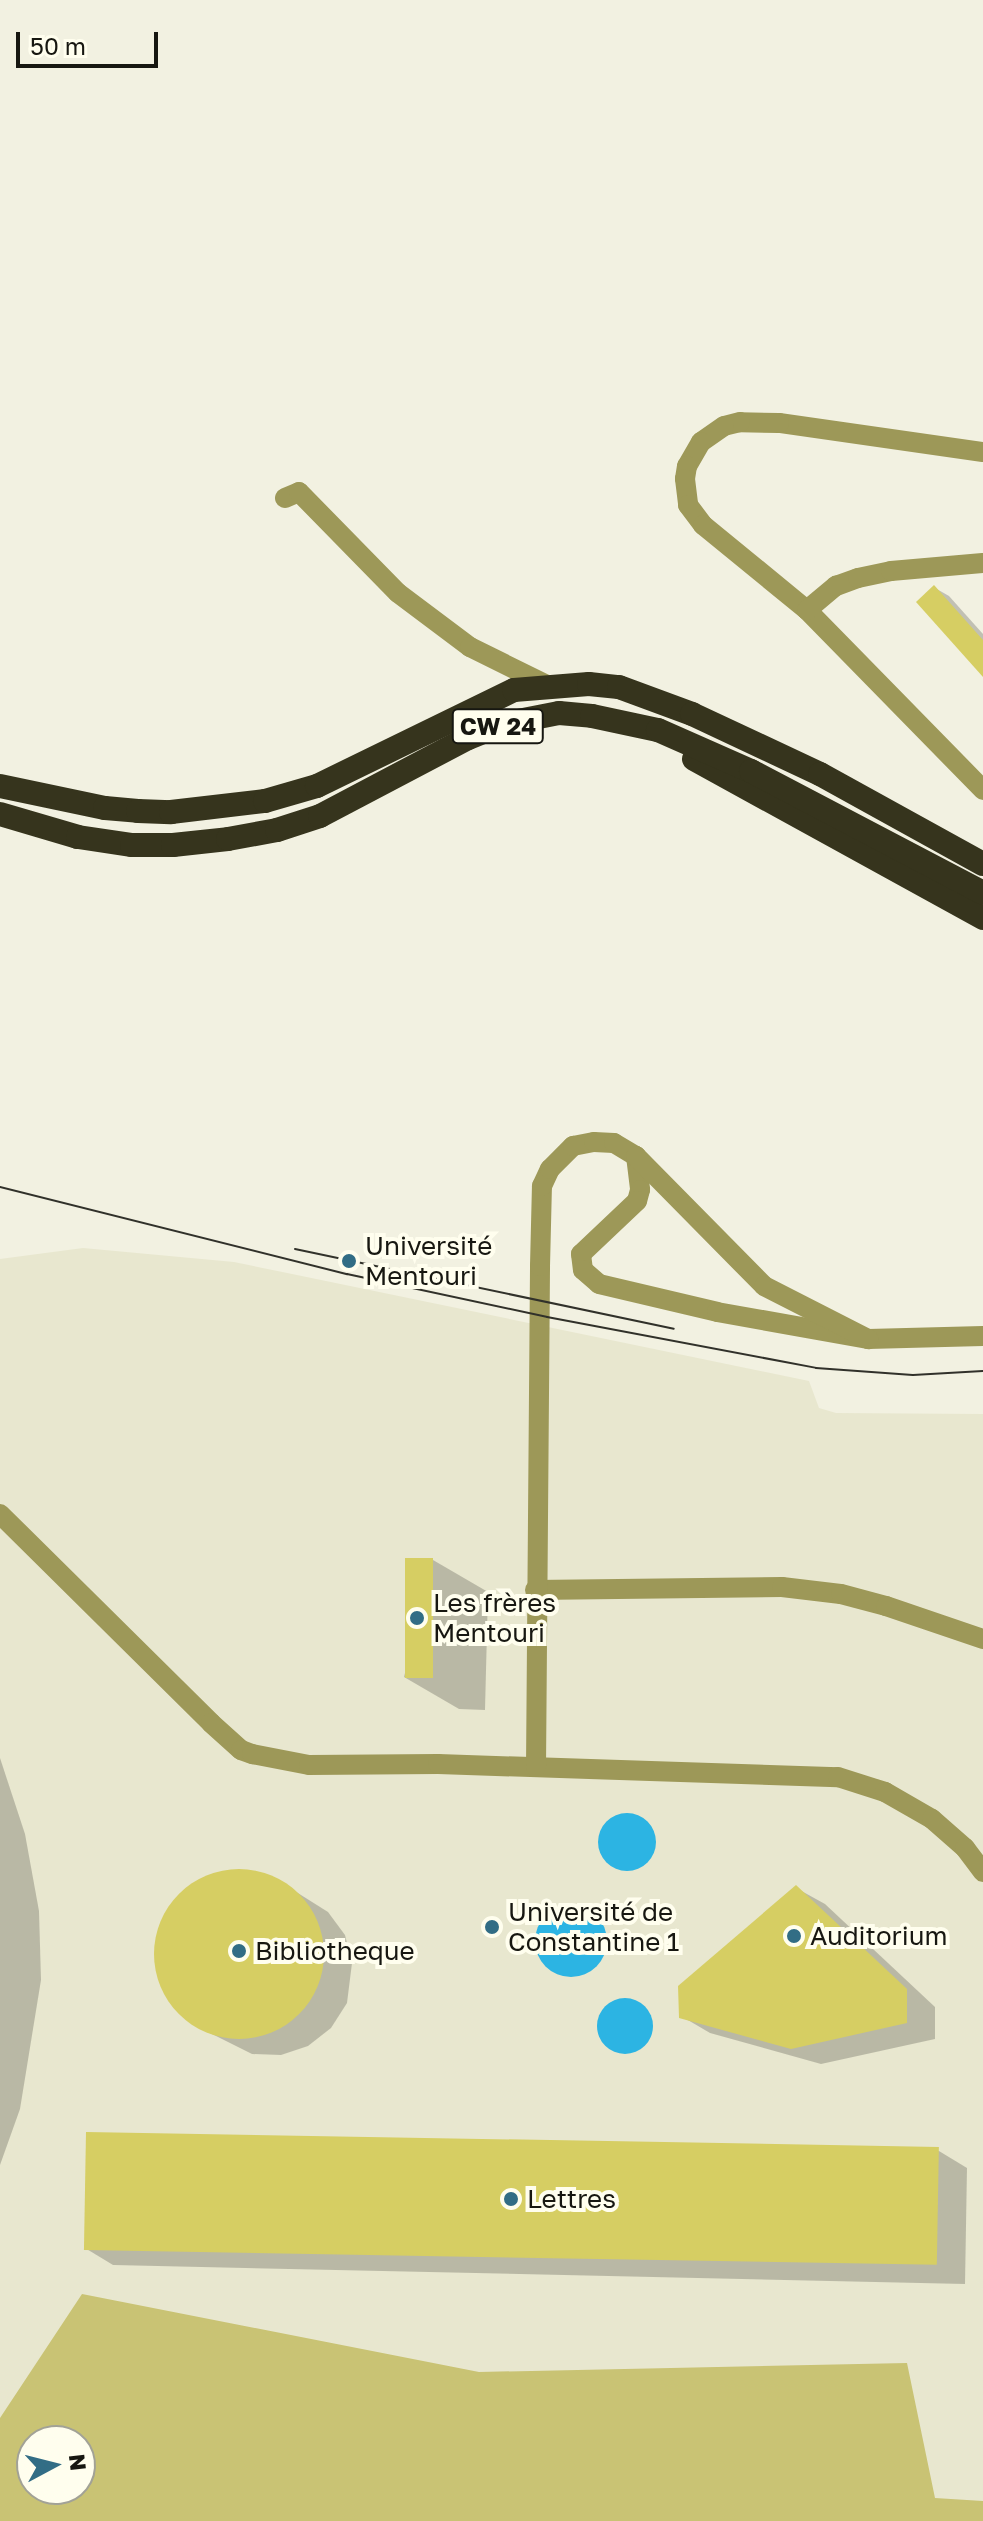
<!DOCTYPE html>
<meta charset="utf-8">
<style>
body{margin:0}
#map{position:relative;width:983px;height:2521px;overflow:hidden;background:#f2f1e1;font-family:"Golos Text",sans-serif}
div>[style]{position:absolute}
.built>*{inset:0;background:#e8e7cf}
.green>*{inset:0;background:#c9c374}
.water>*{inset:0;background:#2cb4e3}
.round{border-radius:50%}
.shadow>*{inset:0;background:#0003}
.building>*{inset:0;background:#d6ce63;transform-origin:0 0}
.minor>*{height:20px;margin:-10px;padding:0 10px;transform-origin:10px;border-radius:10px;background:#9d9858}
.highway>*{height:24px;margin:-12px;padding:0 12px;transform-origin:12px;border-radius:12px;background:#36341d}
.tram>*{height:2px;margin:-1px;padding:0 1px;transform-origin:1px;border-radius:1px;background:#31312a}
.dots>*{width:22px;height:22px;translate:-50% -50%;box-sizing:border-box;border:4px solid #fffeee;border-radius:50%}
span{translate:-50% -50%;white-space:nowrap;text-align:center;line-height:1.15;-webkit-text-stroke:8px #fffeee;paint-order:stroke}
.shield-label span{padding:2px 6px;background:#fffeee;border:2px solid;border-radius:6px;-webkit-text-stroke-width:0}
.shield-label{font-size:24px;color:#171711;font-weight:700}
.poi-label{font-size:26px;color:#171711}
.left{translate:0 -50%;text-align:left}
.north{position:absolute;left:16px;top:2425px;width:80px;height:80px;box-sizing:border-box;background:#fffeee;border:2px solid #a2a296;border-radius:50%;rotate:83deg;font-size:22px;font-weight:700;line-height:32px;text-align:center;color:#171711}
.north::after{content:'';display:block;margin:auto;width:28px;height:36px;background:#326d85;clip-path:polygon(50% 0,100% 100%,50% 72%,0 100%)}
.scale{position:absolute;left:16px;top:32px;width:142px;height:36px;box-sizing:border-box;border:4px solid #171711;border-top:0;padding-left:10px;font-size:24px;line-height:28px;white-space:nowrap;color:#171711;-webkit-text-stroke:6px #fffeee;paint-order:stroke}
</style>
<div id="map">
<div class="built">
<i style="clip-path:polygon(evenodd,83px 1248px,234px 1262px,809px 1381px,819px 1408px,836px 1413px,983px 1414px,983px 2521px,0 2521px,0 1259px,83px 1248px,32px 2441px,80px 2441px,80px 2489px,32px 2489px,32px 2441px)"></i>
</div>
<div class="green">
<i style="clip-path:polygon(evenodd,82px 2294px,479px 2372px,907px 2363px,935px 2498px,983px 2501px,983px 2521px,0 2521px,0 2418px,82px 2294px,32px 2441px,80px 2441px,80px 2489px,32px 2489px,32px 2441px)"></i>
</div>
<div class="water">
<i class="round" style="left:598px;top:1813px;width:58px;height:58px"></i>
<i class="round" style="left:535px;top:1905px;width:72px;height:72px"></i>
<i class="round" style="left:597px;top:1998px;width:56px;height:56px"></i>
</div>
<div class="shadow">
<i style="clip-path:polygon(935px 588px,949px 596px,983px 634px,983px 672px)"></i>
<i style="clip-path:polygon(433px 1560px,488px 1592px,485px 1710px,459px 1709px,404px 1677px)"></i>
<i style="clip-path:polygon(0 1758px,25px 1834px,39px 1911px,41px 1980px,20px 2109px,0 2165px)"></i>
<i style="clip-path:polygon(245px 1870px,274px 1878px,328px 1912px,345px 1935px,352px 1963px,347px 2003px,331px 2028px,308px 2046px,281px 2055px,252px 2054px,200px 2028px,177px 2010px,161px 1985px,156px 1956px,160px 1928px,173px 1902px,195px 1883px,222px 1872px)"></i>
<i style="clip-path:polygon(796px 1888px,825px 1904px,935px 2007px,935px 2039px,821px 2064px,710px 2033px,681px 2016px)"></i>
<i style="clip-path:polygon(939px 2151px,967px 2168px,965px 2284px,113px 2265px,85px 2248px)"></i>
</div>
<div class="building">
<i style="clip-path:polygon(934px 585px,983px 640px,983px 677px,916px 602px)"></i>
<i style="left:405px;top:1558px;width:28px;height:120px"></i>
<i class="round" style="left:154px;top:1869px;width:170px;height:170px"></i>
<i style="clip-path:polygon(796px 1885px,907px 1989px,907px 2023px,791px 2049px,679px 2018px,678px 1986px)"></i>
<i style="left:86px;top:2132px;width:853px;height:118px;rotate:1deg"></i>
</div>
<div class="minor">
<i style="left:983px;top:452px;width:206px;rotate:-171.9deg"></i>
<i style="left:779px;top:423px;width:39px;rotate:-179deg"></i>
<i style="left:740px;top:422px;width:16px;rotate:166deg"></i>
<i style="left:724px;top:426px;width:28px;rotate:145deg"></i>
<i style="left:701px;top:442px;width:28px;rotate:120deg"></i>
<i style="left:687px;top:466px;width:13px;rotate:99deg"></i>
<i style="left:685px;top:479px;width:26px;rotate:83deg"></i>
<i style="left:688px;top:505px;width:25px;rotate:53deg"></i>
<i style="left:703px;top:525px;width:134px;rotate:39.3deg"></i>
<i style="left:807px;top:610px;width:252px;rotate:45.6deg"></i>
<i style="left:285px;top:498px;width:15px;rotate:-23deg"></i>
<i style="left:299px;top:492px;width:141px;rotate:45.6deg"></i>
<i style="left:398px;top:593px;width:90px;rotate:36.9deg"></i>
<i style="left:470px;top:647px;width:88px;rotate:26.3deg"></i>
<i style="left:807px;top:610px;width:38px;rotate:-40deg"></i>
<i style="left:836px;top:586px;width:23px;rotate:-20deg"></i>
<i style="left:858px;top:578px;width:34px;rotate:-12deg"></i>
<i style="left:891px;top:571px;width:92px;rotate:-5deg"></i>
<i style="left:636px;top:1156px;width:34px;rotate:83deg"></i>
<i style="left:640px;top:1190px;width:11px;rotate:105deg"></i>
<i style="left:637px;top:1201px;width:77px;rotate:136.6deg"></i>
<i style="left:581px;top:1254px;width:16px;rotate:83deg"></i>
<i style="left:583px;top:1270px;width:21px;rotate:41deg"></i>
<i style="left:599px;top:1284px;width:121px;rotate:13.3deg"></i>
<i style="left:717px;top:1312px;width:153px;rotate:10.1deg"></i>
<i style="left:868px;top:1339px;width:115px;rotate:-1.5deg"></i>
<i style="left:0;top:1514px;width:297px;rotate:44.7deg"></i>
<i style="left:211px;top:1723px;width:40px;rotate:42deg"></i>
<i style="left:241px;top:1750px;width:12px;rotate:20deg"></i>
<i style="left:252px;top:1754px;width:58px;rotate:10.9deg"></i>
<i style="left:309px;top:1765px;width:129px;rotate:-0.4deg"></i>
<i style="left:438px;top:1764px;width:400px;rotate:1.9deg"></i>
<i style="left:838px;top:1777px;width:49px;rotate:17.7deg"></i>
<i style="left:885px;top:1792px;width:54px;rotate:29.9deg"></i>
<i style="left:932px;top:1819px;width:44px;rotate:41.3deg"></i>
<i style="left:965px;top:1848px;width:30px;rotate:53deg"></i>
<i style="left:535px;top:1590px;width:247px;rotate:-0.7deg"></i>
<i style="left:782px;top:1587px;width:59px;rotate:6.8deg"></i>
<i style="left:841px;top:1594px;width:47px;rotate:14.9deg"></i>
<i style="left:886px;top:1606px;width:102px;rotate:18.8deg"></i>
<i style="left:536px;top:1767px;width:501px;rotate:-89.54deg"></i>
<i style="left:540px;top:1266px;width:80px;rotate:-88.6deg"></i>
<i style="left:542px;top:1186px;width:19px;rotate:-65deg"></i>
<i style="left:550px;top:1169px;width:33px;rotate:-45deg"></i>
<i style="left:573px;top:1146px;width:21px;rotate:-11deg"></i>
<i style="left:594px;top:1142px;width:20px;rotate:3deg"></i>
<i style="left:614px;top:1143px;width:26px;rotate:31deg"></i>
<i style="left:636px;top:1156px;width:182px;rotate:45.4deg"></i>
<i style="left:764px;top:1286px;width:117px;rotate:27deg"></i>
</div>
<div class="highway">
<i style="left:694px;top:759px;width:330px;rotate:28.8deg"></i>
<i style="left:0;top:786px;width:107px;rotate:11.8deg"></i>
<i style="left:105px;top:808px;width:33px;rotate:5deg"></i>
<i style="left:138px;top:811px;width:33px;rotate:2deg"></i>
<i style="left:171px;top:812px;width:95px;rotate:-6.7deg"></i>
<i style="left:265px;top:801px;width:54px;rotate:-16.1deg"></i>
<i style="left:317px;top:786px;width:219px;rotate:-26deg"></i>
<i style="left:514px;top:690px;width:75px;rotate:-4.6deg"></i>
<i style="left:589px;top:684px;width:30px;rotate:6deg"></i>
<i style="left:619px;top:687px;width:78px;rotate:20.3deg"></i>
<i style="left:692px;top:714px;width:141px;rotate:25.1deg"></i>
<i style="left:820px;top:774px;width:186px;rotate:28.9deg"></i>
<i style="left:0;top:814px;width:81px;rotate:16.4deg"></i>
<i style="left:78px;top:837px;width:55px;rotate:8.4deg"></i>
<i style="left:132px;top:845px;width:41px"></i>
<i style="left:173px;top:845px;width:55px;rotate:-6.2deg"></i>
<i style="left:228px;top:839px;width:50px;rotate:-10.4deg"></i>
<i style="left:277px;top:830px;width:45px;rotate:-18deg"></i>
<i style="left:320px;top:816px;width:167px;rotate:-27.8deg"></i>
<i style="left:468px;top:738px;width:38px;rotate:-22deg"></i>
<i style="left:503px;top:724px;width:57px;rotate:-11.1deg"></i>
<i style="left:559px;top:713px;width:33px;rotate:5deg"></i>
<i style="left:592px;top:716px;width:67px;rotate:12deg"></i>
<i style="left:658px;top:730px;width:102px;rotate:23.8deg"></i>
<i style="left:751px;top:771px;width:262px;rotate:27.7deg"></i>
</div>
<div class="tram">
<i style="left:0;top:1187px;width:358px;rotate:14.1deg"></i>
<i style="left:347px;top:1274px;width:205px;rotate:12.1deg"></i>
<i style="left:547px;top:1317px;width:274px;rotate:10.7deg"></i>
<i style="left:816px;top:1368px;width:97px;rotate:4.1deg"></i>
<i style="left:913px;top:1375px;width:70px;rotate:-3.3deg"></i>
<i style="left:295px;top:1249px;width:387px;rotate:11.9deg"></i>
</div>
<div class="dots">
<i style="left:349px;top:1261px;background:#326d85"></i>
<i style="left:417px;top:1618px;background:#326d85"></i>
<i style="left:492px;top:1927px;background:#326d85"></i>
<i style="left:794px;top:1936px;background:#326d85"></i>
<i style="left:239px;top:1951px;background:#326d85"></i>
<i style="left:511px;top:2199px;background:#326d85"></i>
</div>
<div class="shield-label">
<span style="left:498px;top:726px">CW 24</span>
</div>
<div class="poi-label">
<span class="left" style="left:365px;top:1261px">Université<br>Mentouri</span>
<span class="left" style="left:433px;top:1618px">Les frères<br>Mentouri</span>
<span class="left" style="left:508px;top:1927px">Université de<br>Constantine 1</span>
<span class="left" style="left:810px;top:1936px">Auditorium</span>
<span class="left" style="left:255px;top:1951px">Bibliotheque</span>
<span class="left" style="left:527px;top:2199px">Lettres</span>
</div>
<div class="north">N</div>
<div class="scale">50 m</div>
</div>
